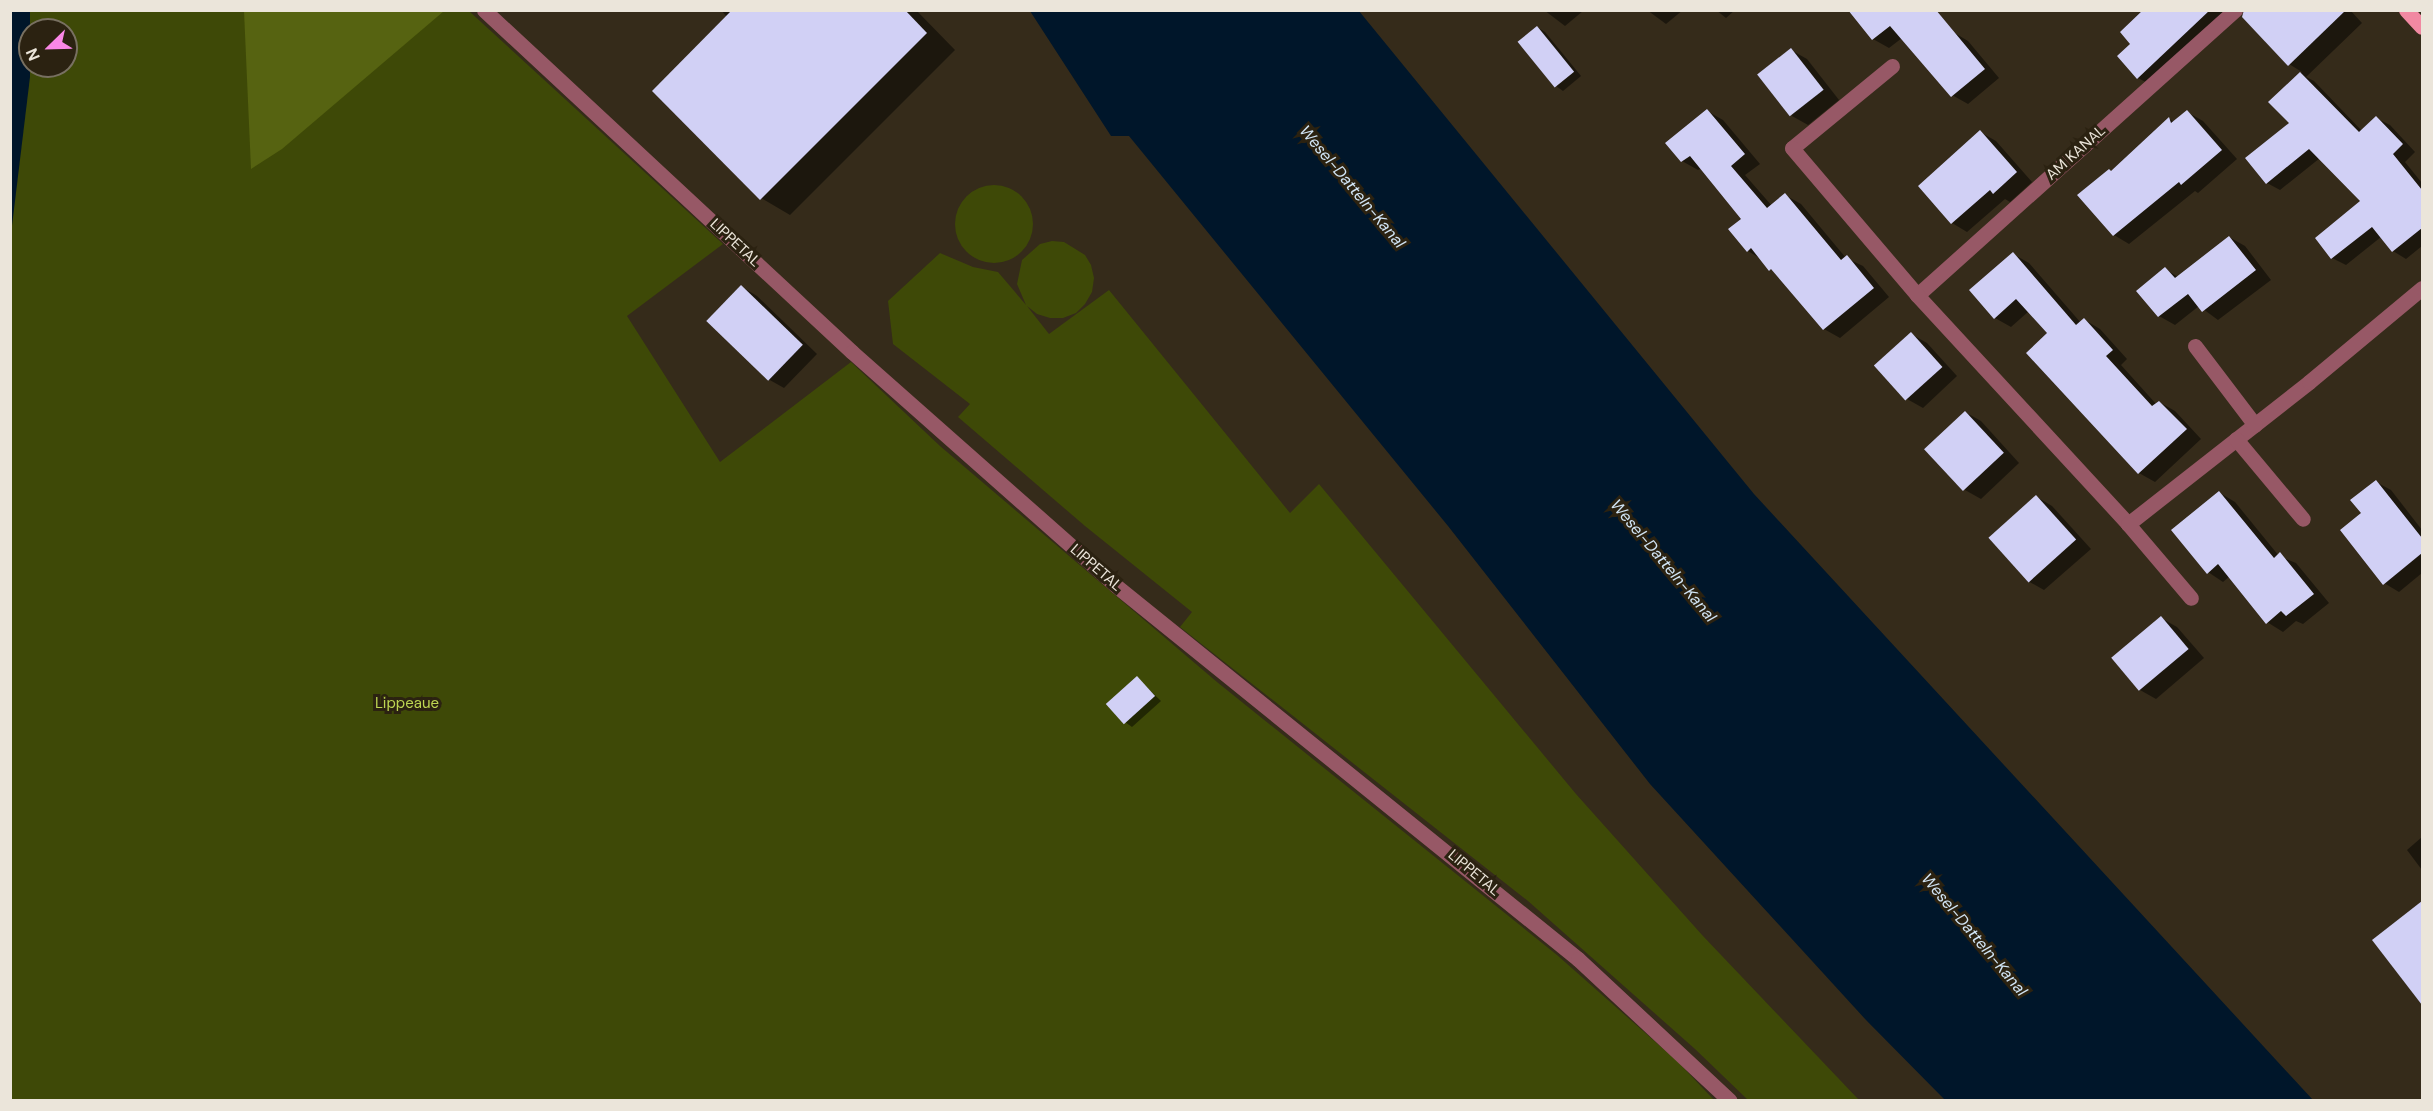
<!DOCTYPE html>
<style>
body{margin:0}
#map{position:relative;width:2433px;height:1111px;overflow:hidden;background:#352b1a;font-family:"DM Sans",sans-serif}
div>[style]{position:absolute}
.green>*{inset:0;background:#3e4907}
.round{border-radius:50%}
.forest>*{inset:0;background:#566311}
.water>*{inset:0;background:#00162a}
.shadow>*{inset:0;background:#0007}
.building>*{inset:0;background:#d1d0f5;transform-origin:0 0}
.minor>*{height:15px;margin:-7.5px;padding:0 7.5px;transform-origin:7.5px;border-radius:7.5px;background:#975866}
.major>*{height:15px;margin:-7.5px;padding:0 7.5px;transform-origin:7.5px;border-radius:7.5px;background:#f189a2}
span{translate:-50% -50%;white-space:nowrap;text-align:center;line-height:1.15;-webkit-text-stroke:6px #2b2211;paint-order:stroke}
.street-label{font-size:15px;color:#ebe5da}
.park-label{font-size:15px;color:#bed652}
.water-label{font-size:16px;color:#d2e6f7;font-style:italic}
.frame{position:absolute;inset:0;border:12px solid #ebe5da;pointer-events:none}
.north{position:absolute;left:18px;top:18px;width:60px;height:60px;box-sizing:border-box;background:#2b2211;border:2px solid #787061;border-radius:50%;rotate:247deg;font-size:16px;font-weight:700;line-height:24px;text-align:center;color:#ebe5da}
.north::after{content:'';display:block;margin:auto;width:21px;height:27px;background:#fa87e7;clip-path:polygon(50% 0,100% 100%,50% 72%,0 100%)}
</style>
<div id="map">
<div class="green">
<i style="clip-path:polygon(evenodd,10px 11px,469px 11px,723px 244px,627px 316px,720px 462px,851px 362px,940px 446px,1217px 682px,1557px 955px,1677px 1061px,1714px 1100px,11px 1100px,10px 11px,30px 30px,66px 30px,66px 66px,30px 66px,30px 30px)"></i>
<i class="round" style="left:955px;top:185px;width:78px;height:78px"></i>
<i style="clip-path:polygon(1052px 241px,1064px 242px,1085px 255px,1091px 265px,1094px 278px,1092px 292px,1085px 304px,1076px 313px,1063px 318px,1050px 318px,1037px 314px,1027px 306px,1049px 334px,1109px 290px,1290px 513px,1319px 484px,1576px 794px,1703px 936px,1859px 1100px,1748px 1100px,1695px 1049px,1528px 901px,1180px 627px,1192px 612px,1085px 526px,958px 417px,970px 404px,893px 344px,888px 301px,940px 253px,973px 267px,998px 272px,1026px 305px,1017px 284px,1022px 260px,1040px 244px)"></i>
</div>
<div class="forest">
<i style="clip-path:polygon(244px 11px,244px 10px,444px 11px,282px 149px,251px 169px)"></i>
</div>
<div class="water">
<i style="clip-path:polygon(11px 10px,30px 11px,30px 77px,11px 234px)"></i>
<i style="clip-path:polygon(1030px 11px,1359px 11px,1754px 494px,2313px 1100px,1945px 1100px,1866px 1020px,1650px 784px,1448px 526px,1129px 136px,1111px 136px)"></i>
</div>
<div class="shadow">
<i style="clip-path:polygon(721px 10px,916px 10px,955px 50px,790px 215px,761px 198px,727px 17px)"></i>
<i style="clip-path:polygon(1544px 10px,1583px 10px,1583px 11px,1565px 26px)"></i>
<i style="clip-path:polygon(1647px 10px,1683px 10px,1666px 24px)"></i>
<i style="clip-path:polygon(1716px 10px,1735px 10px,1726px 18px)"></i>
<i style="clip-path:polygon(1850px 10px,1953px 32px,1968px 41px,1999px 78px,1968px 104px,1952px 95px,1902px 38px,1889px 48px,1873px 39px)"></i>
<i style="clip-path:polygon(2146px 10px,2239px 10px,2157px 88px,2138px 78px,2119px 56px,2132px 44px)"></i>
<i style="clip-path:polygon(2244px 10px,2350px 10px,2362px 23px,2306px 77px,2314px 81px,2362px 131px,2376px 118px,2390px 125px,2415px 152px,2405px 162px,2422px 183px,2422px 246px,2406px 259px,2393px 251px,2381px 237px,2346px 265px,2332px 258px,2362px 202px,2320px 158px,2280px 190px,2267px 183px,2291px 123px,2270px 102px,2302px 72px,2289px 64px)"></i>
<i style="clip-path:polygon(1537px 27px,1545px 32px,1581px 76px,1563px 91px,1556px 86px,1519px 42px)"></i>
<i style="clip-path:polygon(1791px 50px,1807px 59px,1839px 100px,1808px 125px,1792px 116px)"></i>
<i style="clip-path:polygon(1707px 111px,1723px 120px,1760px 164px,1745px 175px,1772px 206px,1785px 195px,1801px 204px,1846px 258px,1863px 266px,1889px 297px,1840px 338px,1824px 329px,1777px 274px,1761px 259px,1748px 251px,1743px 219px,1702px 168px,1698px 170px,1682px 161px,1667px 143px)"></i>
<i style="clip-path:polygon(2187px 112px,2203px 121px,2237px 159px,2198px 193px,2195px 191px,2129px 244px,2114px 235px,2112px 172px,2169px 119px,2175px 122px)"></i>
<i style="clip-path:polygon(1980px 132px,1996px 141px,2032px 182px,2010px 202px,2005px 199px,1967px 232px,1952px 223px)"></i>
<i style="clip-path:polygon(2229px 237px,2245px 246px,2271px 280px,2218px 320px,2199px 306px,2175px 325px,2159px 316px,2165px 269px,2178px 277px)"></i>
<i style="clip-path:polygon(2013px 254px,2029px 263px,2081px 323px,2085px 320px,2100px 329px,2127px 359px,2121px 365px,2157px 405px,2159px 402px,2175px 411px,2201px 439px,2155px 482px,2139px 473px,2049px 333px,2029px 311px,2011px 327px,1995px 318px,1971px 291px)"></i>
<i style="clip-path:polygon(742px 287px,757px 296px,817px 354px,784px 388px,768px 379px)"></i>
<i style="clip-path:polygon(1911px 334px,1927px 343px,1957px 376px,1923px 408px,1907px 399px,1876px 366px)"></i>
<i style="clip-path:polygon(1965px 412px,1981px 421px,2019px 463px,1981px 499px,1965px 490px,1926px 449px)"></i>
<i style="clip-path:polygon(2376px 482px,2391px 490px,2422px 530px,2422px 573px,2399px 592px,2384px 583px,2363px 514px)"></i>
<i style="clip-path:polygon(2220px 493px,2235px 502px,2279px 556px,2296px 563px,2329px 603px,2303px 624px,2296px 621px,2283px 632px,2267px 622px,2230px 576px,2223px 582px,2208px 572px)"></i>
<i style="clip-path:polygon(2037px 497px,2052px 506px,2091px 549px,2044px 590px,2028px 581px)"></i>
<i style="clip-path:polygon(2161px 618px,2177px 627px,2204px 658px,2156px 699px,2140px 690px)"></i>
<i style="clip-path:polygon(1137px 678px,1161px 701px,1132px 727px,1125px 722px)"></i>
<i style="clip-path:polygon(2422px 837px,2422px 870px,2407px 850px)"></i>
<i style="clip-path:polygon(2422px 902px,2422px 998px,2417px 995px,2374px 940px)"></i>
</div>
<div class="building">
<i style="clip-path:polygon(732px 10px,905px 10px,927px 33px,760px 200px,652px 91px)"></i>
<i style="clip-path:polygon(1848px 10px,1936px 10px,1985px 69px,1951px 97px,1890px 26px,1872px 40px)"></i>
<i style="clip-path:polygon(2143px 10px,2210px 10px,2137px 79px,2117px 56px,2130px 44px,2120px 32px)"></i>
<i style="clip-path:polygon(2244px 10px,2346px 10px,2288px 66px,2242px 17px)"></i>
<i style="left:1537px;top:26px;width:59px;height:25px;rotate:51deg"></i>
<i style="left:1791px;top:48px;width:53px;height:43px;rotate:52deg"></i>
<i style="clip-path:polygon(2300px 72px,2359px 132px,2376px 116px,2403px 144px,2393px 154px,2422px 190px,2422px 228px,2392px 252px,2372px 227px,2331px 259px,2315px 238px,2360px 201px,2309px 149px,2266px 184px,2245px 158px,2289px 123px,2268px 102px)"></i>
<i style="clip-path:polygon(1707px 109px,1745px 154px,1731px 166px,1767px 208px,1785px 193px,1841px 260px,1847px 255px,1874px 288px,1823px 330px,1771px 269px,1769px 271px,1751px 248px,1747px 252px,1728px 229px,1741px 219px,1690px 156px,1681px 162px,1665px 143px)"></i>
<i style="clip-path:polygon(2187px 110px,2222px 150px,2181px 185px,2179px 182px,2113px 236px,2077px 195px,2109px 169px,2111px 171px,2169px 117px,2171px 123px)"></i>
<i style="clip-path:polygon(1980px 130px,2017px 172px,1993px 194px,1990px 190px,1951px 224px,1918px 186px)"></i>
<i style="clip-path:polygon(2229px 236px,2256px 270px,2202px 312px,2188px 294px,2158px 317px,2136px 291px,2165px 267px,2175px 278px)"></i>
<i style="clip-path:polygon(2013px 252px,2076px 325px,2084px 318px,2113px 350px,2106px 356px,2152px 406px,2159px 401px,2187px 429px,2138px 474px,2026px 353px,2047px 333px,2016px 299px,1994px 319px,1969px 290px)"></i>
<i style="left:741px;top:285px;width:86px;height:50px;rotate:44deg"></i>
<i style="left:1911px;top:332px;width:47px;height:50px;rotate:48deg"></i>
<i style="left:1965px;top:411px;width:57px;height:56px;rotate:47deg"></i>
<i style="clip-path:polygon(2376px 480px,2422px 538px,2422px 553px,2383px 585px,2340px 530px,2361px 513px,2350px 500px)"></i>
<i style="clip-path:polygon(2219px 491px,2274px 558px,2280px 552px,2314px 594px,2286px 616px,2281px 611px,2266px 624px,2218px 564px,2207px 574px,2171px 530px)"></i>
<i style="left:2036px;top:495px;width:60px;height:64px;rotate:48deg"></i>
<i style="left:2161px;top:616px;width:43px;height:65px;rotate:50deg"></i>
<i style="left:1137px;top:676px;width:27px;height:42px;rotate:48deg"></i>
<i style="clip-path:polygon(2422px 901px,2422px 1005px,2372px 940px)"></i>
</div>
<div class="minor">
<i style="left:484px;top:10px;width:502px;rotate:42.9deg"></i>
<i style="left:852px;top:352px;width:351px;rotate:41.5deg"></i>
<i style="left:1115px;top:585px;width:595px;rotate:38.93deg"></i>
<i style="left:1578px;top:959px;width:207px;rotate:43deg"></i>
<i style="left:2235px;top:10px;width:427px;rotate:138.1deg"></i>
<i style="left:1917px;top:295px;width:311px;rotate:47.3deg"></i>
<i style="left:2128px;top:524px;width:230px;rotate:-38.1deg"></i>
<i style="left:2309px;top:382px;width:147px;rotate:-39.8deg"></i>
<i style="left:1892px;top:66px;width:129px;rotate:140.6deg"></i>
<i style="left:1792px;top:148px;width:193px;rotate:49.6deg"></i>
<i style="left:2195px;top:346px;width:99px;rotate:52.8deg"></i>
<i style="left:2236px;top:439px;width:104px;rotate:50.1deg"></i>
<i style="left:2128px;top:524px;width:97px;rotate:49.6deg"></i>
</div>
<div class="major">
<i style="left:2406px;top:10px;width:23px;rotate:47deg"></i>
</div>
<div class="street-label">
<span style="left:2076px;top:153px;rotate:-42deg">AM KANAL</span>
<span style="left:735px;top:243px;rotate:43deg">LIPPETAL</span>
<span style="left:1096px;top:568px;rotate:41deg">LIPPETAL</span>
<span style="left:1474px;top:873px;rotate:40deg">LIPPETAL</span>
</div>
<div class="park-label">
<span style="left:407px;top:704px">Lippeaue</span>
</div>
<div class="water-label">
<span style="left:1352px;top:187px;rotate:50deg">Wesel-Datteln-Kanal</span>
<span style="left:1663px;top:561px;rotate:50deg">Wesel-Datteln-Kanal</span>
<span style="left:1974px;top:935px;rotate:50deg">Wesel-Datteln-Kanal</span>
</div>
<div class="frame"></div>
<div class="north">N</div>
</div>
